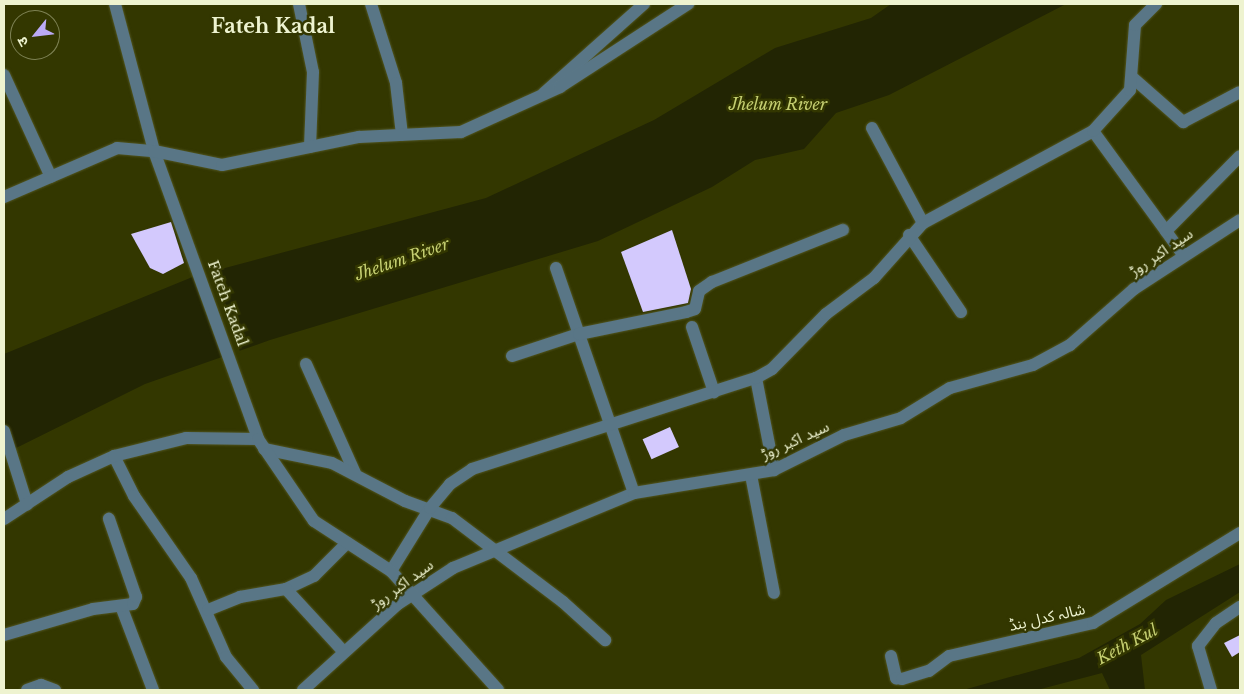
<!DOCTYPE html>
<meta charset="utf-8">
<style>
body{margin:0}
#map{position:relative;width:1244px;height:694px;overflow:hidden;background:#333700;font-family:"Libre Baskerville","Noto Sans Arabic","Noto Sans Devanagari",serif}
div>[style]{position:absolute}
.water>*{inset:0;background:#222503}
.pier>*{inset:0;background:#333700;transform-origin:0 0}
.building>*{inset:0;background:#d3c9fd;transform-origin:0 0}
.roads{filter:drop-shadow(0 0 1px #515521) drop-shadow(0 0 1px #515521)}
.minor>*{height:12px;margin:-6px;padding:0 6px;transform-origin:6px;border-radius:6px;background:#597686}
.tertiary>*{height:12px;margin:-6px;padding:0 6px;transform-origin:6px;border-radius:6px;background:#597686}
span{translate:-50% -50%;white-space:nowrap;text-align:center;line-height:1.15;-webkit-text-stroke:5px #333700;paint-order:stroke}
.street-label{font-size:15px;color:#eef3d0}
.water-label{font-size:16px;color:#c4ce70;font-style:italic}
.district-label{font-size:20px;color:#eef3d0;font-weight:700}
.frame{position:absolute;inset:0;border:5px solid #eef3d0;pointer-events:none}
.north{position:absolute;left:10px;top:10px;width:50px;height:50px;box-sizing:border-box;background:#333700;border:1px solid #7e8253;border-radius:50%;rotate:241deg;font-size:14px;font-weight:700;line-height:20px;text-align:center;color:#eef3d0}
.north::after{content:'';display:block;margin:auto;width:18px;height:22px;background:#bbaaf6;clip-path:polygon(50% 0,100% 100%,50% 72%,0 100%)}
</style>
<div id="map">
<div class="water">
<i style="clip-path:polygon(891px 4px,1066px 4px,889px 95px,836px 113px,804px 149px,755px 160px,712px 187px,598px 241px,270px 340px,145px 384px,4px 454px,4px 354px,195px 276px,486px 198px,654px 120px,775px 48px,871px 18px)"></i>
<i style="clip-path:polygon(1240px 564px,1240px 592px,1141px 655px,1145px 690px,1110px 690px,1102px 673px,1037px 690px,963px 690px,1079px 658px,1140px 624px,1166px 600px)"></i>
</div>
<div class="pier">
<i style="left:210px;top:269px;width:89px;height:19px;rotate:70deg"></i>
</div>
<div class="building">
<i style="clip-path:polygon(171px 222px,184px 263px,163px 274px,150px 268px,131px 234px)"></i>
<i style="clip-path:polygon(672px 230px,691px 289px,688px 303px,643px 312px,621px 252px)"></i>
<i style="left:670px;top:427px;width:22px;height:30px;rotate:66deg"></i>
<i style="clip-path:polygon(1240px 635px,1240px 652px,1232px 657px,1224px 643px)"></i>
</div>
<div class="roads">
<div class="minor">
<i style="left:299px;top:4px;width:69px;rotate:78.4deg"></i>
<i style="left:313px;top:72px;width:75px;rotate:92.3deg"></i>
<i style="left:371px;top:4px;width:83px;rotate:72.4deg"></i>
<i style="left:396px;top:83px;width:52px;rotate:83.4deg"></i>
<i style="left:4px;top:75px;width:112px;rotate:65.3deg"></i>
<i style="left:1133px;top:78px;width:67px;rotate:41.3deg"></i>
<i style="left:1183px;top:122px;width:64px;rotate:-27.8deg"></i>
<i style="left:544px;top:93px;width:134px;rotate:-41.7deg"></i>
<i style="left:872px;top:128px;width:108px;rotate:61.8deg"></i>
<i style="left:1093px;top:131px;width:124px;rotate:53.9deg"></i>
<i style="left:909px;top:235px;width:93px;rotate:56deg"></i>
<i style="left:1184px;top:256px;width:31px;rotate:-126deg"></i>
<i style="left:1166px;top:231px;width:105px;rotate:-45.4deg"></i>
<i style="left:556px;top:268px;width:238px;rotate:70.9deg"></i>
<i style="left:692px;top:327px;width:69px;rotate:71.3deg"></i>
<i style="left:512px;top:356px;width:71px;rotate:-18.2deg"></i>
<i style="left:579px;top:334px;width:109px;rotate:-11.6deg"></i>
<i style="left:686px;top:312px;width:9px;rotate:-18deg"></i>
<i style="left:695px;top:309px;width:18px;rotate:-77deg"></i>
<i style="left:699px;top:291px;width:16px;rotate:-35deg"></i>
<i style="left:712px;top:282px;width:141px;rotate:-21.7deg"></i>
<i style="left:306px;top:364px;width:120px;rotate:65.8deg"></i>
<i style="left:756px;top:378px;width:94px;rotate:78.9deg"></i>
<i style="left:4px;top:431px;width:77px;rotate:72.5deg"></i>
<i style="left:264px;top:449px;width:69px;rotate:11.6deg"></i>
<i style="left:332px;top:463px;width:82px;rotate:27.5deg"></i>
<i style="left:405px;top:501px;width:50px;rotate:19.9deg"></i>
<i style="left:452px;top:518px;width:139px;rotate:37.1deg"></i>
<i style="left:563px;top:602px;width:57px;rotate:42.1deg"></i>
<i style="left:114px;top:456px;width:45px;rotate:63.4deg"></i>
<i style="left:134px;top:496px;width:100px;rotate:55.2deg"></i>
<i style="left:191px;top:578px;width:86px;rotate:66.1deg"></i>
<i style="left:226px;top:657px;width:43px;rotate:50.7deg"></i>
<i style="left:751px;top:475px;width:120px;rotate:79deg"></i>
<i style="left:4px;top:519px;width:77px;rotate:-33.3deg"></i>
<i style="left:68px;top:477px;width:51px;rotate:-24.5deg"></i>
<i style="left:114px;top:456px;width:74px;rotate:-14deg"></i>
<i style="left:186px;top:438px;width:72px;rotate:0.8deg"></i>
<i style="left:391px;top:571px;width:74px;rotate:-58.2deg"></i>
<i style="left:430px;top:508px;width:31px;rotate:-50deg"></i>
<i style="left:450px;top:484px;width:27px;rotate:-34deg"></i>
<i style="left:472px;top:469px;width:298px;rotate:-17.8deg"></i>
<i style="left:756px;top:378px;width:18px;rotate:-29deg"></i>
<i style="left:772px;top:369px;width:77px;rotate:-45.5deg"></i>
<i style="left:826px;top:314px;width:60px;rotate:-36.9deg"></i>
<i style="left:874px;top:278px;width:74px;rotate:-48.3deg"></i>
<i style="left:923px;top:223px;width:193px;rotate:-28.4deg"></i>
<i style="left:1093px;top:131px;width:55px;rotate:-47.9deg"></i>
<i style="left:1130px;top:90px;width:65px;rotate:-85.6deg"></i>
<i style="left:1135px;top:25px;width:30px;rotate:-45deg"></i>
<i style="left:286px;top:589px;width:31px;rotate:-25deg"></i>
<i style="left:314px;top:576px;width:47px;rotate:-45deg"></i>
<i style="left:121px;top:606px;width:90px;rotate:69.1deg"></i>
<i style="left:208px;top:610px;width:35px;rotate:-22deg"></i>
<i style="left:240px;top:597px;width:47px;rotate:-9.9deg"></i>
<i style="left:286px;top:589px;width:84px;rotate:47.4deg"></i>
<i style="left:4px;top:635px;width:93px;rotate:-16.3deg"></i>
<i style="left:93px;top:609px;width:40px;rotate:-7.1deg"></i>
<i style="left:133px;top:604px;width:8px;rotate:-67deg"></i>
<i style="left:136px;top:597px;width:83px;rotate:-109.1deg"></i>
<i style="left:891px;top:656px;width:23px;rotate:77deg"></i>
<i style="left:896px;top:678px;width:6px;rotate:9deg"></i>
<i style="left:902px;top:679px;width:28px;rotate:-17deg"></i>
<i style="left:929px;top:671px;width:25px;rotate:-37deg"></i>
<i style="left:949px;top:656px;width:148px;rotate:-12.9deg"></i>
<i style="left:1093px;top:623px;width:172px;rotate:-31.5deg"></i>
<i style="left:27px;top:690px;width:15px;rotate:-20deg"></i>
<i style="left:41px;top:685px;width:15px;rotate:20deg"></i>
<i style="left:303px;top:690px;width:128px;rotate:-42.2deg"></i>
<i style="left:398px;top:604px;width:66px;rotate:-33.2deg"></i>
<i style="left:453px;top:568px;width:196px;rotate:-22.5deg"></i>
<i style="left:634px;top:493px;width:142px;rotate:-9.3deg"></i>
<i style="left:774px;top:470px;width:78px;rotate:-26.6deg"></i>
<i style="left:844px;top:435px;width:59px;rotate:-16.6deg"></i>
<i style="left:901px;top:418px;width:57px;rotate:-31.5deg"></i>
<i style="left:950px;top:388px;width:86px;rotate:-15.5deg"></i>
<i style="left:1033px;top:365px;width:42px;rotate:-28.4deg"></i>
<i style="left:1070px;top:345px;width:85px;rotate:-41.2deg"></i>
<i style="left:1134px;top:289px;width:126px;rotate:-33.1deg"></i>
<i style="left:1211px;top:690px;width:46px;rotate:-106.5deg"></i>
<i style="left:1198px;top:646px;width:29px;rotate:-52deg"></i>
<i style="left:1216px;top:623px;width:29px;rotate:-34deg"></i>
</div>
<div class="tertiary">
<i style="left:115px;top:4px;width:152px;rotate:75.1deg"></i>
<i style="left:154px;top:151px;width:306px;rotate:70.1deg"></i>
<i style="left:258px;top:439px;width:99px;rotate:55.7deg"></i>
<i style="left:314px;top:521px;width:92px;rotate:33deg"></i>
<i style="left:391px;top:571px;width:160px;rotate:48deg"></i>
<i style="left:4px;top:197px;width:123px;rotate:-23.4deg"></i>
<i style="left:117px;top:148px;width:37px;rotate:5deg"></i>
<i style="left:154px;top:151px;width:69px;rotate:11.6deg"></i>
<i style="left:222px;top:165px;width:140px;rotate:-11.6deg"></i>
<i style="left:359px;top:137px;width:102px;rotate:-2.8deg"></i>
<i style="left:461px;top:132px;width:109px;rotate:-24.4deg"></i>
<i style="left:560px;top:87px;width:153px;rotate:-33deg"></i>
</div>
</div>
<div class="street-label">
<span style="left:1161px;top:252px;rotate:-34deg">سید اکبر روڑ</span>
<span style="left:228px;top:303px;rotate:70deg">Fateh Kadal</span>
<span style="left:795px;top:440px;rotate:-24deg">سید اکبر روڑ</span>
<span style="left:402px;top:584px;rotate:-36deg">سید اکبر روڑ</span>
<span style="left:1047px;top:617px;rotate:-13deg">شالہ کدل بنڈ</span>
</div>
<div class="water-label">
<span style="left:778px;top:104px">Jhelum River</span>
<span style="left:402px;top:259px;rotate:-19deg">Jhelum River</span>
<span style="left:1127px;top:644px;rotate:-28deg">Keth Kul</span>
</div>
<div class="district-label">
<span style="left:273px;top:26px">Fateh Kadal</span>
</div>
<div class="frame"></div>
<div class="north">उ</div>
</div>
